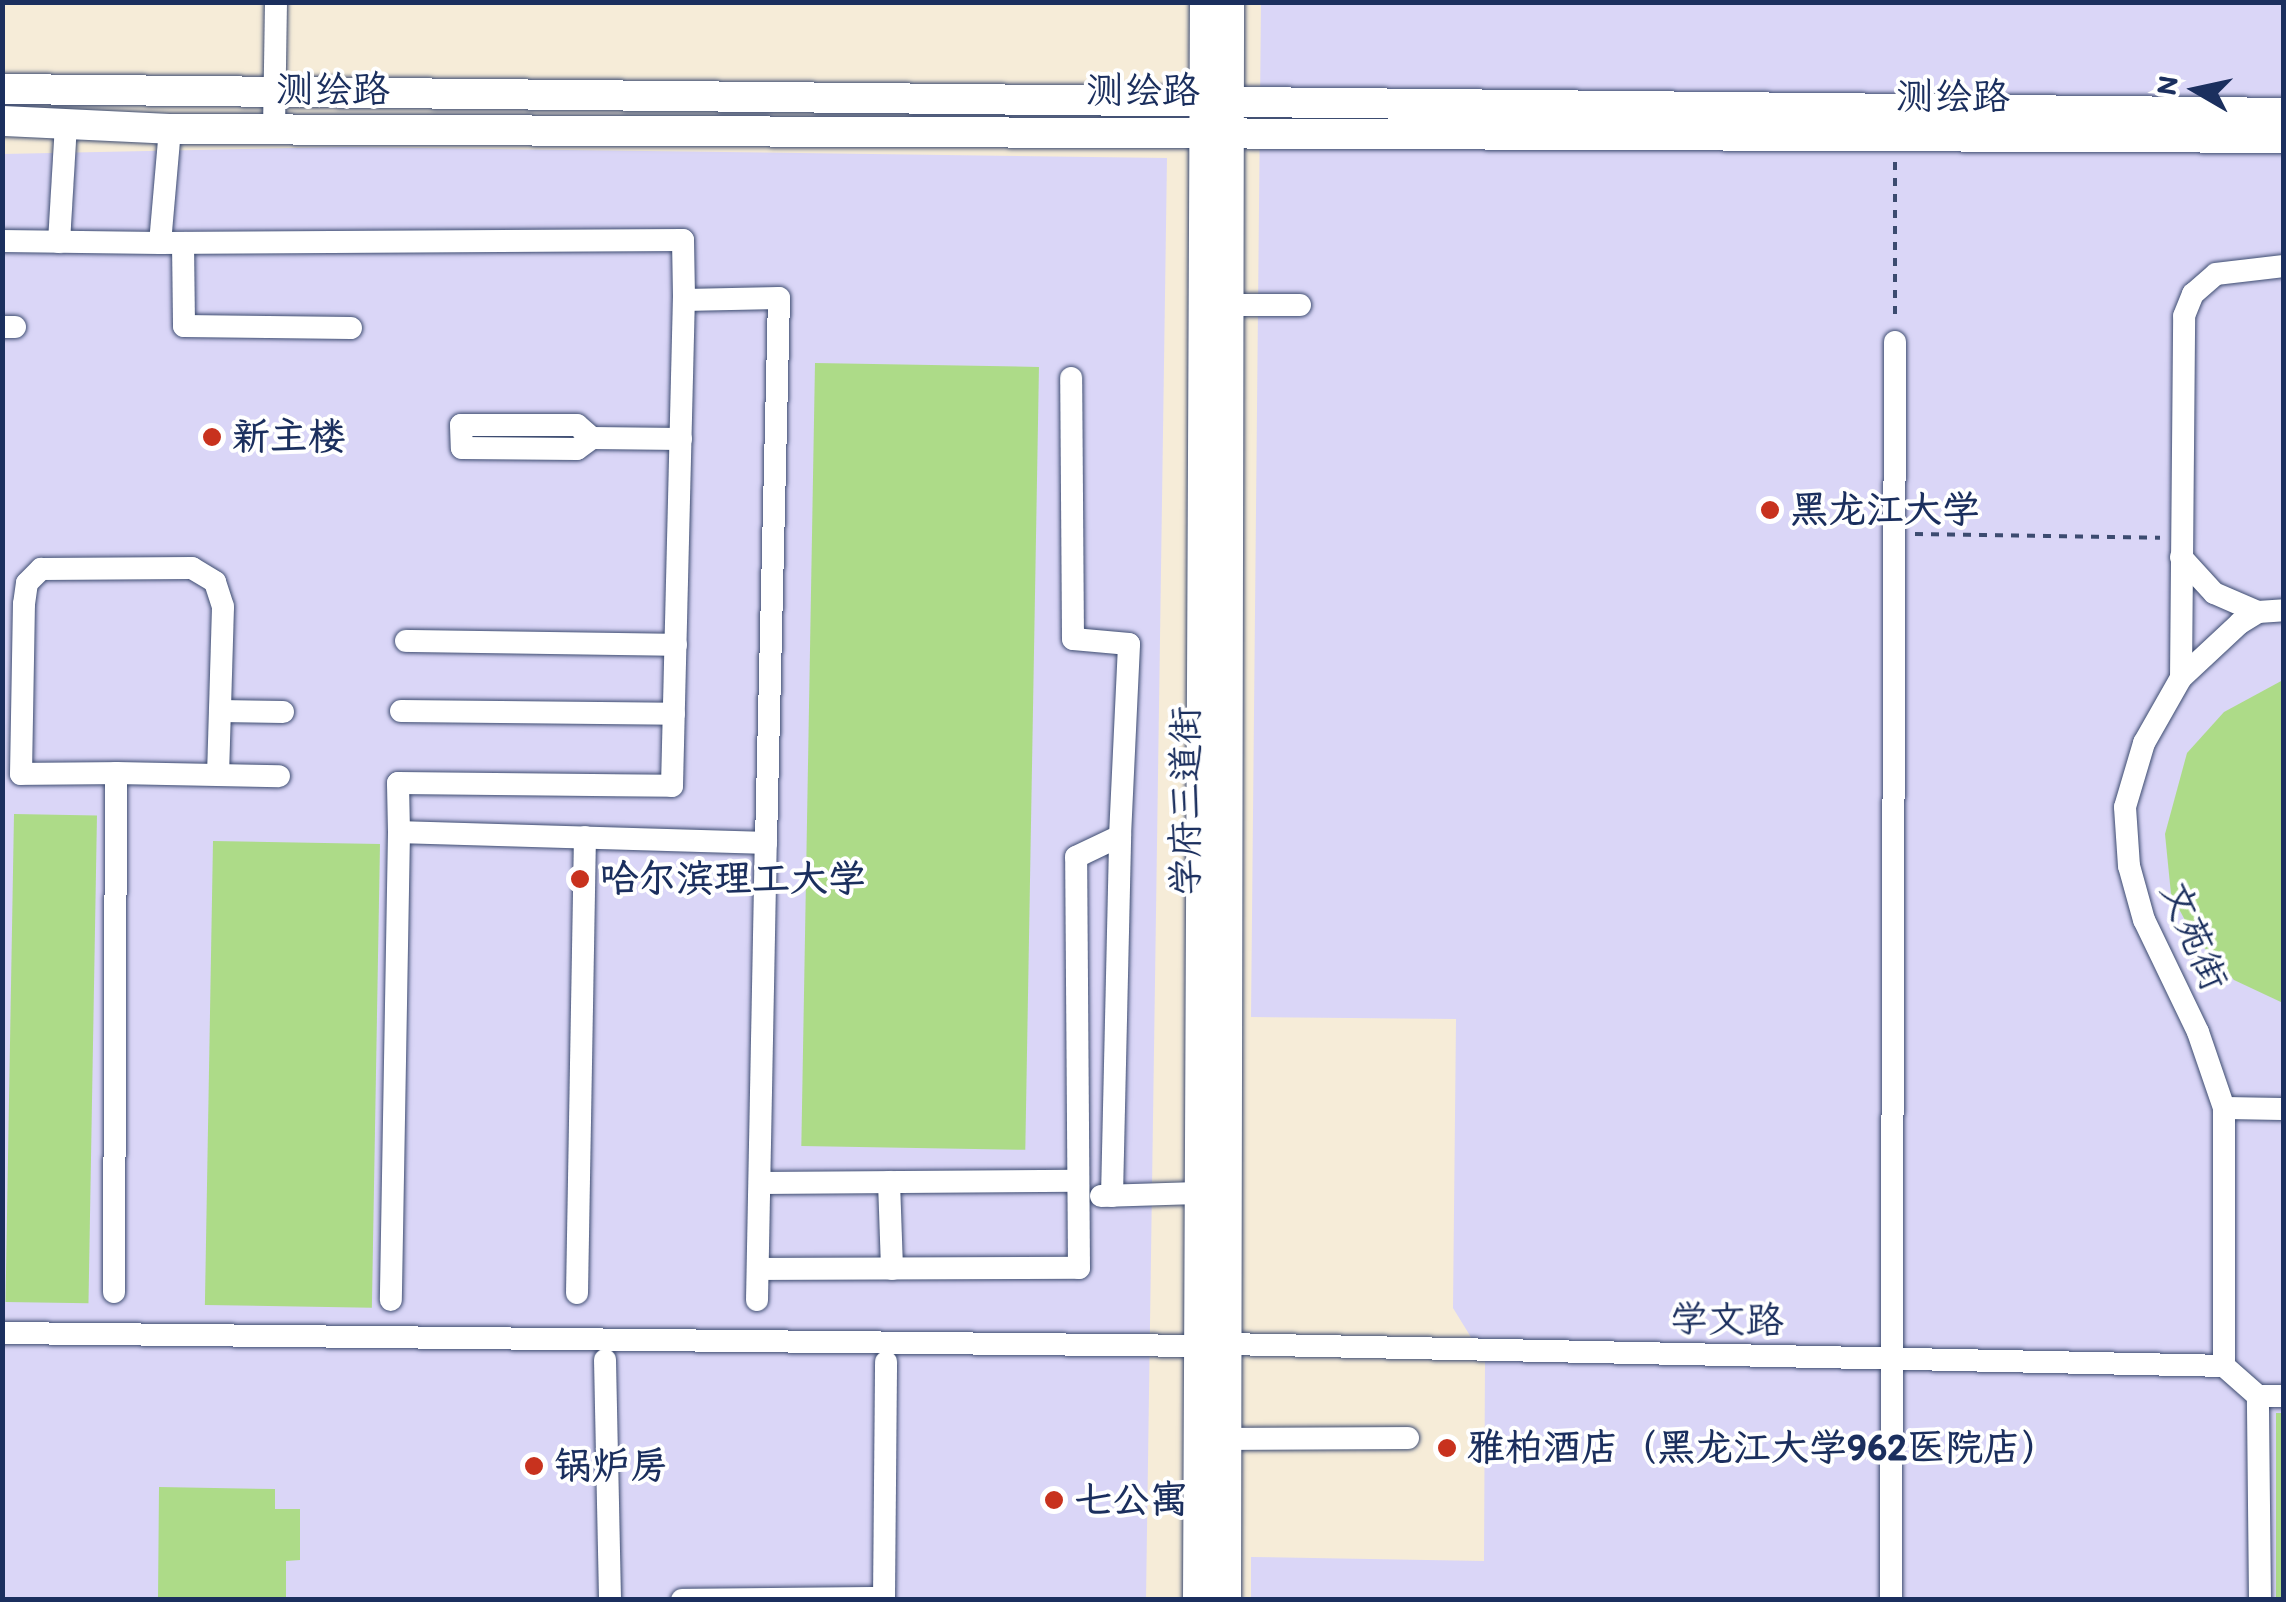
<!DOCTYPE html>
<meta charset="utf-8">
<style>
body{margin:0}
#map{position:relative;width:2286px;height:1602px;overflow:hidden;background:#f6ecd8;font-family:Itim,"LXGW WenKai TC",sans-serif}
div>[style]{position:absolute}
.built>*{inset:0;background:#dad6f7}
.green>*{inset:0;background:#addb88;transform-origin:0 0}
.path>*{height:4px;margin-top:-2px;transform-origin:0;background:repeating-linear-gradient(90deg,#3c4b70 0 8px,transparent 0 16px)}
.roads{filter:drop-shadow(0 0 2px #3c4b70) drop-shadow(0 0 2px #3c4b70)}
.minor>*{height:22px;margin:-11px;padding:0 11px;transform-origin:11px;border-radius:11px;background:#fff}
.major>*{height:30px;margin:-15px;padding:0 15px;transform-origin:15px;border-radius:15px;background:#fff}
.dots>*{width:28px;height:28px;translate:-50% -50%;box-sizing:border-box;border:5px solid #fff;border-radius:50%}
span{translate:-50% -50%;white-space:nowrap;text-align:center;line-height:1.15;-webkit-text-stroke:8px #fff;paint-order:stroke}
.street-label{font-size:38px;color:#1b2f5e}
.poi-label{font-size:38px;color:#1b2f5e;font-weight:700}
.left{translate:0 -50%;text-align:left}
.frame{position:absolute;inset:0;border:5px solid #1b2f5e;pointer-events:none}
.north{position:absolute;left:2146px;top:40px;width:100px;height:100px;-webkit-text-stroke:8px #fff;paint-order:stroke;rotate:279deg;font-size:28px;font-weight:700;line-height:40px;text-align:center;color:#1b2f5e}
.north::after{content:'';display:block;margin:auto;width:35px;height:45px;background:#1b2f5e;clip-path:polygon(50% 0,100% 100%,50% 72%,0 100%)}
</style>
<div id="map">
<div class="built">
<i style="clip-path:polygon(1261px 3px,2283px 3px,2283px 1599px,1251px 1599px,1251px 1557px,1484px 1561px,1485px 1360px,1453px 1308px,1456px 1019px,1251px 1017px)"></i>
<i style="clip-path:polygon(344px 147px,1167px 158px,1146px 1599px,3px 1600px,3px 154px)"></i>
</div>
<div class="green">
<i style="left:815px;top:363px;width:224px;height:783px;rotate:1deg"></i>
<i style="clip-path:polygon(2283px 680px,2284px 680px,2283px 1003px,2234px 980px,2194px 937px,2171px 894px,2165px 834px,2187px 753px,2224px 712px)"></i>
<i style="left:14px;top:814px;width:83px;height:488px;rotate:1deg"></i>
<i style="left:213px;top:841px;width:167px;height:464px;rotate:1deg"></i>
<i style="left:2276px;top:1413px;width:8px;height:186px"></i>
<i style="clip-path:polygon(159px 1487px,275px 1489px,275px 1509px,300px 1509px,300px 1560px,286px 1561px,286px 1599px,158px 1599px)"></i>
</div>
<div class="path">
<i style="left:1895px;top:162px;width:160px;rotate:90deg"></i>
<i style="left:1915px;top:534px;width:245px;rotate:0.9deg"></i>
</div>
<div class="roads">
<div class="minor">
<i style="left:170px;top:129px;width:114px;rotate:95deg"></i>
<i style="left:160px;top:243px;width:523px;rotate:-0.33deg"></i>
<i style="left:683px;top:240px;width:60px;rotate:89deg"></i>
<i style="left:684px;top:300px;width:95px;rotate:-1.2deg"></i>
<i style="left:779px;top:298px;width:545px;rotate:91.37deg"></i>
<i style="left:766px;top:843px;width:367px;rotate:-178.3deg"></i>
<i style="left:399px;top:832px;width:468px;rotate:91deg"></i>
<i style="left:274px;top:129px;width:127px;rotate:-89.1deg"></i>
<i style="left:2px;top:241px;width:158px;rotate:0.7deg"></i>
<i style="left:59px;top:242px;width:117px;rotate:-86.6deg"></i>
<i style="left:183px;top:243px;width:83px;rotate:89.3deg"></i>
<i style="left:184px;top:326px;width:167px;rotate:0.7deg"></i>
<i style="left:1227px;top:305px;width:73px"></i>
<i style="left:2px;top:327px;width:13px"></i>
<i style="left:592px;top:438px;width:20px;rotate:-139deg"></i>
<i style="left:577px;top:425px;width:116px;rotate:180deg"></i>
<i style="left:461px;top:425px;width:23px;rotate:88deg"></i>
<i style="left:462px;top:448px;width:115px;rotate:0.5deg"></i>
<i style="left:577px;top:449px;width:19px;rotate:-36deg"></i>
<i style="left:592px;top:438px;width:89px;rotate:0.6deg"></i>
<i style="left:2181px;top:557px;width:49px;rotate:47.5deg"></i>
<i style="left:2214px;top:593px;width:48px;rotate:23.4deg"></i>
<i style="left:406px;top:641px;width:270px;rotate:0.8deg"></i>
<i style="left:2181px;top:678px;width:81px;rotate:-43deg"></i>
<i style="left:2240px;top:623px;width:21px;rotate:-31deg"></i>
<i style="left:2258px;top:612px;width:26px;rotate:-4deg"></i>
<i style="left:220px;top:711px;width:63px;rotate:0.9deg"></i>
<i style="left:401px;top:711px;width:273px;rotate:0.6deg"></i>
<i style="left:116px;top:773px;width:163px;rotate:1.1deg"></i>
<i style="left:399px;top:832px;width:49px;rotate:-91.2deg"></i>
<i style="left:398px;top:783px;width:274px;rotate:0.6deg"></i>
<i style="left:672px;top:786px;width:486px;rotate:-88.6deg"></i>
<i style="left:2224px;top:1108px;width:60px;rotate:1deg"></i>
<i style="left:889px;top:1182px;width:87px;rotate:88deg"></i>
<i style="left:760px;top:1183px;width:317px;rotate:-0.4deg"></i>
<i style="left:1101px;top:1196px;width:97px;rotate:-1.8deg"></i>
<i style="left:1112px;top:1196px;width:360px;rotate:-88.7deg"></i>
<i style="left:759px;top:1269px;width:320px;rotate:-0.2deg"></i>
<i style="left:1079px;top:1268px;width:411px;rotate:-90.4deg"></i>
<i style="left:1076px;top:857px;width:49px;rotate:-25.5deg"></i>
<i style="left:1120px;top:836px;width:192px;rotate:-87.3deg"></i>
<i style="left:1129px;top:644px;width:56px;rotate:-174.9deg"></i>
<i style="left:1073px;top:639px;width:261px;rotate:-90.4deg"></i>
<i style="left:114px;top:1292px;width:519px;rotate:-89.78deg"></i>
<i style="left:116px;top:773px;width:95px;rotate:179.4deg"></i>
<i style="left:21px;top:774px;width:170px;rotate:-89deg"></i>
<i style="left:24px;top:604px;width:21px;rotate:-82deg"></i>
<i style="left:27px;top:583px;width:20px;rotate:-45deg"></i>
<i style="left:41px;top:569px;width:151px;rotate:-0.4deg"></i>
<i style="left:192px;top:568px;width:27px;rotate:31deg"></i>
<i style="left:215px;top:582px;width:26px;rotate:72deg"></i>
<i style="left:223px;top:607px;width:166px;rotate:91.7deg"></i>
<i style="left:577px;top:1293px;width:456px;rotate:-89deg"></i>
<i style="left:757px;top:1300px;width:457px;rotate:-88.9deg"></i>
<i style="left:2px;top:1333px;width:1197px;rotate:0.62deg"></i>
<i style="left:1227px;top:1344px;width:997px;rotate:1.26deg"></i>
<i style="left:605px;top:1360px;width:240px;rotate:88.8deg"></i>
<i style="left:2258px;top:1396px;width:26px"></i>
<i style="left:1225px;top:1439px;width:183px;rotate:-0.3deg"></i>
<i style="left:682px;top:1600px;width:202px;rotate:-0.6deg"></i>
<i style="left:884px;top:1598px;width:236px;rotate:-89.5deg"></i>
<i style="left:1891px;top:1600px;width:1258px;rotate:-89.82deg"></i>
<i style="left:2260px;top:1600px;width:204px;rotate:-90.6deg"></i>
<i style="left:2258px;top:1396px;width:45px;rotate:-138.6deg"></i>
<i style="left:2224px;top:1366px;width:258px;rotate:-90deg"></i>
<i style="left:2224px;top:1108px;width:80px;rotate:-108.9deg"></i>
<i style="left:2198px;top:1032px;width:124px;rotate:-115.7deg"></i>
<i style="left:2144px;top:920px;width:56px;rotate:-105.5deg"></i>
<i style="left:2129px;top:866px;width:59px;rotate:-93.9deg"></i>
<i style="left:2125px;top:807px;width:67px;rotate:-73.5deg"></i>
<i style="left:2144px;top:743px;width:75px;rotate:-60.4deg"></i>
<i style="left:2181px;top:678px;width:362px;rotate:-89.5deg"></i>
<i style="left:2184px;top:316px;width:24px;rotate:-68deg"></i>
<i style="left:2193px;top:294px;width:30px;rotate:-41deg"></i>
<i style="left:2216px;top:274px;width:68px;rotate:-6.7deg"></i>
</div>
<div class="major">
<i style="left:2px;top:89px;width:2282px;rotate:0.6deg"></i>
<i style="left:2px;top:121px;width:168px;rotate:2.7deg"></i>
<i style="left:170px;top:129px;width:2114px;rotate:0.24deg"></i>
<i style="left:1198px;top:1600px;width:1598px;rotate:-89.75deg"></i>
<i style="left:1226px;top:1600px;width:1598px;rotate:-89.89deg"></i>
</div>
</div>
<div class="dots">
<i style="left:212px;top:437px;background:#c8321e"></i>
<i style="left:1770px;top:510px;background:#c8321e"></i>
<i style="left:580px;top:879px;background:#c8321e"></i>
<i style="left:1447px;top:1448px;background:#c8321e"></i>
<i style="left:534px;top:1466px;background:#c8321e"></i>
<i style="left:1054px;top:1500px;background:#c8321e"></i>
</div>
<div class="street-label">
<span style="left:333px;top:90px">测绘路</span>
<span style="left:1143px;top:91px">测绘路</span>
<span style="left:1953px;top:97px">测绘路</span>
<span style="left:1186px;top:801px;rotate:-90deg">学府三道街</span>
<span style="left:2194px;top:936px;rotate:67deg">文苑街</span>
<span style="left:1727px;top:1320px;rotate:1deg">学文路</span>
</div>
<div class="poi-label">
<span class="left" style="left:232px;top:437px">新主楼</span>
<span class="left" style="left:1790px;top:510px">黑龙江大学</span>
<span class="left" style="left:600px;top:879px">哈尔滨理工大学</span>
<span class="left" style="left:1467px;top:1448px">雅柏酒店（黑龙江大学962医院店）</span>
<span class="left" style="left:554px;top:1466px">锅炉房</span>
<span class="left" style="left:1074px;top:1500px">七公寓</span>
</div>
<div class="frame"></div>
<div class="north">N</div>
</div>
